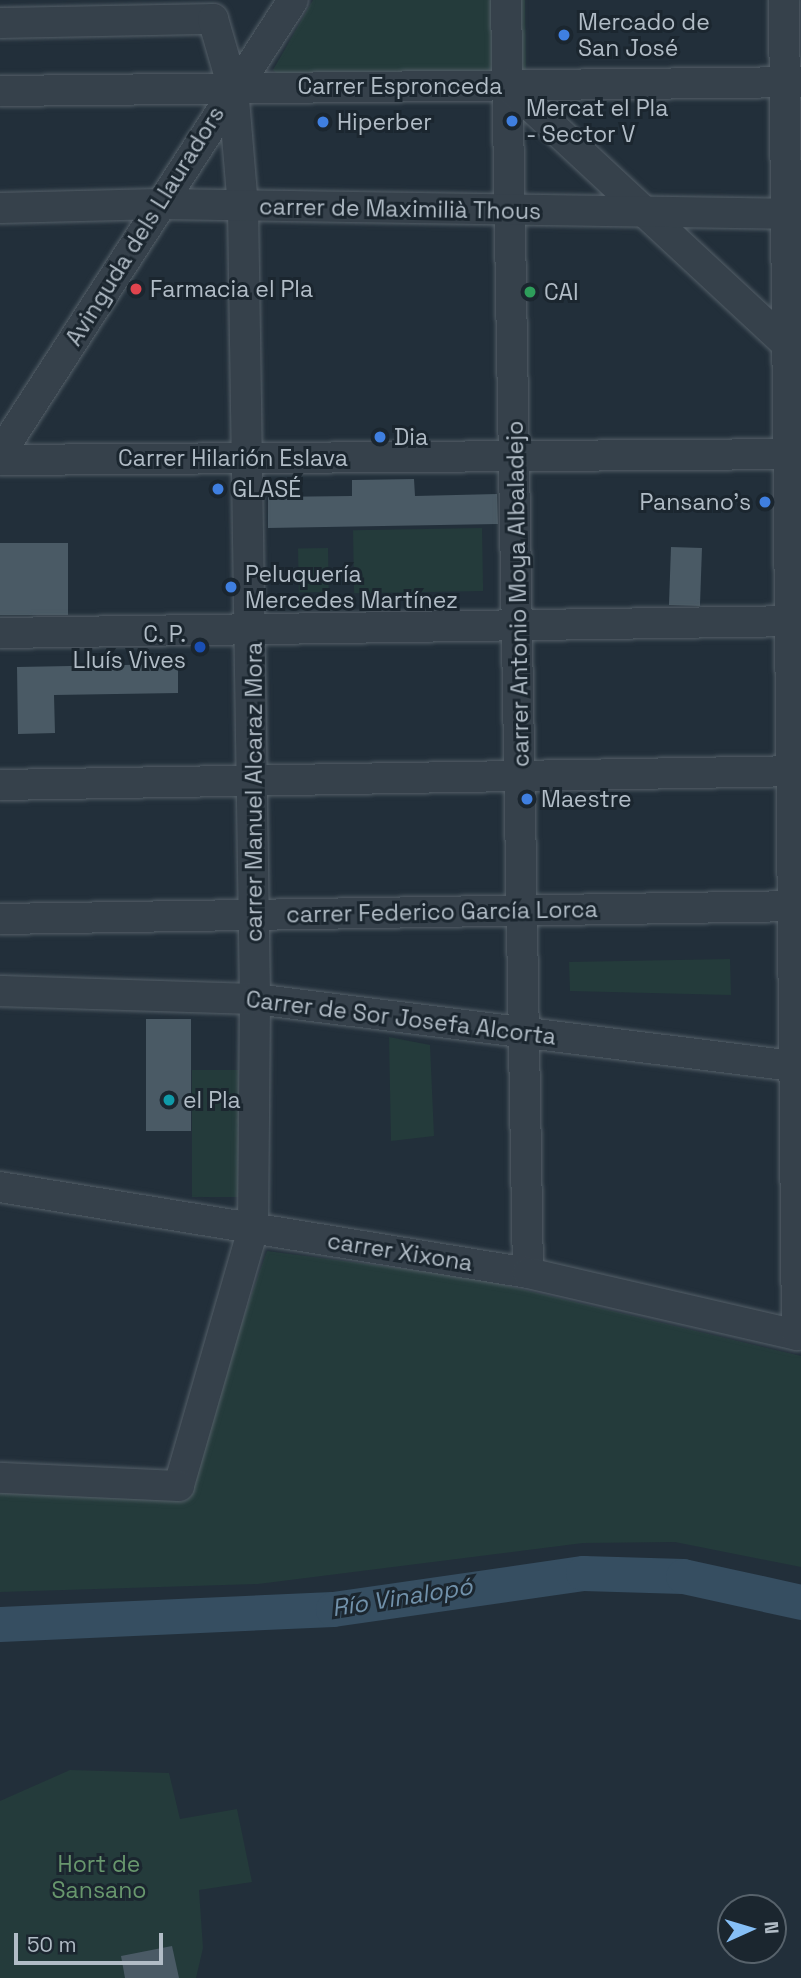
<!DOCTYPE html>
<meta charset="utf-8">
<style>
body{margin:0}
#map{position:relative;width:801px;height:1978px;overflow:hidden;background:#222f3a;font-family:"Space Grotesk",sans-serif}
div>[style]{position:absolute}
.green>*{inset:0;background:#243b3b;transform-origin:0 0}
.river>*{height:35px;margin:-17.5px;padding:0 17.5px;transform-origin:17.5px;border-radius:17.5px;background:#364e61}
.building>*{inset:0;background:#4a5a65;transform-origin:0 0}
.roads{filter:drop-shadow(0 0 2px #545f68) drop-shadow(0 0 2px #545f68)}
.minor>*{height:30px;margin:-15px;padding:0 15px;transform-origin:15px;border-radius:15px;background:#36414b}
.dots>*{width:19px;height:19px;translate:-50% -50%;box-sizing:border-box;border:4px solid #1b262f;border-radius:50%}
span{translate:-50% -50%;white-space:nowrap;text-align:center;line-height:1.15;-webkit-text-stroke:6px #1b262f;paint-order:stroke}
.poi-label{font-size:23px;color:#b1bcc6}
.left{translate:0 -50%;text-align:left}
.right{translate:-100% -50%;text-align:right}
.street-label{font-size:23px;color:#b1bcc6}
.park-label{font-size:23px;color:#68976d}
.water-label{font-size:24px;color:#7191aa;font-style:italic}
.north{position:absolute;left:717px;top:1894px;width:70px;height:70px;box-sizing:border-box;background:#1b262f;border:2px solid #57626b;border-radius:50%;rotate:86deg;font-size:19px;font-weight:700;line-height:28px;text-align:center;color:#b1bcc6}
.north::after{content:'';display:block;margin:auto;width:24px;height:32px;background:#86bff6;clip-path:polygon(50% 0,100% 100%,50% 72%,0 100%)}
.scale{position:absolute;left:14px;top:1933px;width:149px;height:32px;box-sizing:border-box;border:4px solid #b1bcc6;border-top:0;padding-left:9px;font-size:21px;line-height:24px;white-space:nowrap;color:#b1bcc6;-webkit-text-stroke:5px #1b262f;paint-order:stroke}
</style>
<div id="map">
<div class="green">
<i style="clip-path:polygon(313px 0,525px 0,526px 71px,282px 78px,273px 70px)"></i>
<i style="left:482px;top:528px;width:63px;height:129px;rotate:89deg"></i>
<i style="left:328px;top:548px;width:44px;height:30px;rotate:89deg"></i>
<i style="clip-path:polygon(730px 959px,731px 995px,570px 991px,569px 962px)"></i>
<i style="clip-path:polygon(389px 1037px,430px 1045px,434px 1136px,391px 1141px)"></i>
<i style="left:192px;top:1070px;width:47px;height:127px"></i>
<i style="clip-path:polygon(267px 1251px,475px 1278px,801px 1356px,801px 1567px,675px 1542px,583px 1543px,258px 1584px,0 1592px,0 1490px,178px 1501px)"></i>
<i style="clip-path:polygon(70px 1770px,169px 1773px,180px 1819px,237px 1809px,252px 1882px,199px 1890px,203px 1948px,196px 1978px,0 1978px,0 1801px)"></i>
</div>
<div class="river">
<i style="left:0;top:1624px;width:333px;rotate:-2.6deg"></i>
<i style="left:333px;top:1609px;width:253px;rotate:-8.2deg"></i>
<i style="left:583px;top:1573px;width:100px;rotate:1.7deg"></i>
<i style="left:683px;top:1576px;width:121px;rotate:12.4deg"></i>
</div>
<div class="building">
<i style="clip-path:polygon(414px 479px,415px 496px,497px 494px,498px 524px,268px 528px,268px 497px,352px 496px,352px 480px)"></i>
<i style="left:0;top:543px;width:68px;height:72px"></i>
<i style="left:671px;top:547px;width:31px;height:58px;rotate:2deg"></i>
<i style="clip-path:polygon(178px 664px,178px 693px,54px 695px,55px 733px,18px 734px,17px 667px)"></i>
<i style="left:146px;top:1019px;width:45px;height:112px"></i>
<i style="clip-path:polygon(172px 1946px,179px 1978px,125px 1978px,121px 1956px)"></i>
</div>
<div class="roads">
<div class="minor">
<i style="left:506px;top:0;width:1273px;rotate:89.01deg"></i>
<i style="left:0;top:23px;width:213px;rotate:-1.1deg"></i>
<i style="left:213px;top:19px;width:72px;rotate:73.8deg"></i>
<i style="left:233px;top:88px;width:119px;rotate:85.2deg"></i>
<i style="left:243px;top:207px;width:792px;rotate:89.13deg"></i>
<i style="left:255px;top:999px;width:230px;rotate:90.5deg"></i>
<i style="left:253px;top:1229px;width:267px;rotate:106.1deg"></i>
<i style="left:179px;top:1486px;width:179px;rotate:-177.4deg"></i>
<i style="left:508px;top:85px;width:398px;rotate:42.9deg"></i>
<i style="left:0;top:91px;width:801px;rotate:-0.64deg"></i>
<i style="left:0;top:208px;width:160px;rotate:-1.4deg"></i>
<i style="left:160px;top:204px;width:641px;rotate:0.89deg"></i>
<i style="left:0;top:454px;width:540px;rotate:-57.16deg"></i>
<i style="left:0;top:460px;width:801px;rotate:-0.43deg"></i>
<i style="left:0;top:633px;width:801px;rotate:-0.86deg"></i>
<i style="left:0;top:785px;width:801px;rotate:-1deg"></i>
<i style="left:0;top:919px;width:801px;rotate:-0.93deg"></i>
<i style="left:0;top:991px;width:255px;rotate:1.8deg"></i>
<i style="left:255px;top:999px;width:550px;rotate:7.1deg"></i>
<i style="left:0;top:1187px;width:535px;rotate:9.25deg"></i>
<i style="left:528px;top:1273px;width:276px;rotate:13deg"></i>
<i style="left:797px;top:1335px;width:1335px;rotate:-90.56deg"></i>
</div>
</div>
<div class="dots">
<i style="left:564px;top:35px;background:#3f7fe0"></i>
<i style="left:512px;top:121px;background:#3f7fe0"></i>
<i style="left:323px;top:122px;background:#3f7fe0"></i>
<i style="left:136px;top:289px;background:#e0444e"></i>
<i style="left:530px;top:292px;background:#2e9e5b"></i>
<i style="left:380px;top:437px;background:#3f7fe0"></i>
<i style="left:218px;top:489px;background:#3f7fe0"></i>
<i style="left:765px;top:502px;background:#3f7fe0"></i>
<i style="left:231px;top:587px;background:#3f7fe0"></i>
<i style="left:200px;top:647px;background:#1a4fb4"></i>
<i style="left:527px;top:799px;background:#3f7fe0"></i>
<i style="left:169px;top:1100px;background:#0f9aa8"></i>
</div>
<div class="poi-label">
<span class="left" style="left:578px;top:35px">Mercado de<br>San José</span>
<span class="left" style="left:526px;top:121px">Mercat el Pla<br>- Sector V</span>
<span class="left" style="left:337px;top:122px">Hiperber</span>
<span class="left" style="left:150px;top:289px">Farmacia el Pla</span>
<span class="left" style="left:544px;top:292px">CAI</span>
<span class="left" style="left:394px;top:437px">Dia</span>
<span class="left" style="left:232px;top:489px">GLASÉ</span>
<span class="right" style="left:751px;top:502px">Pansano's</span>
<span class="left" style="left:245px;top:587px">Peluquería<br>Mercedes Martínez</span>
<span class="right" style="left:186px;top:647px">C. P.<br>Lluís Vives</span>
<span class="left" style="left:541px;top:799px">Maestre</span>
<span class="left" style="left:183px;top:1100px">el Pla</span>
</div>
<div class="street-label">
<span style="left:400px;top:86px">Carrer Espronceda</span>
<span style="left:400px;top:209px;rotate:1deg">carrer de Maximilià Thous</span>
<span style="left:145px;top:226px;rotate:-58deg">Avinguda dels Llauradors</span>
<span style="left:233px;top:458px">Carrer Hilarión Eslava</span>
<span style="left:518px;top:594px;rotate:-91deg">carrer Antonio Moya Albaladejo</span>
<span style="left:254px;top:792px;rotate:-90deg">carrer Manuel Alcaraz Mora</span>
<span style="left:442px;top:912px;rotate:-1deg">carrer Federico García Lorca</span>
<span style="left:401px;top:1018px;rotate:7deg">Carrer de Sor Josefa Alcorta</span>
<span style="left:400px;top:1252px;rotate:9deg">carrer Xixona</span>
</div>
<div class="park-label">
<span style="left:99px;top:1877px">Hort de<br>Sansano</span>
</div>
<div class="water-label">
<span style="left:402px;top:1597px;rotate:-9deg">Río Vinalopó</span>
</div>
<div class="north">N</div>
<div class="scale">50 m</div>
</div>
